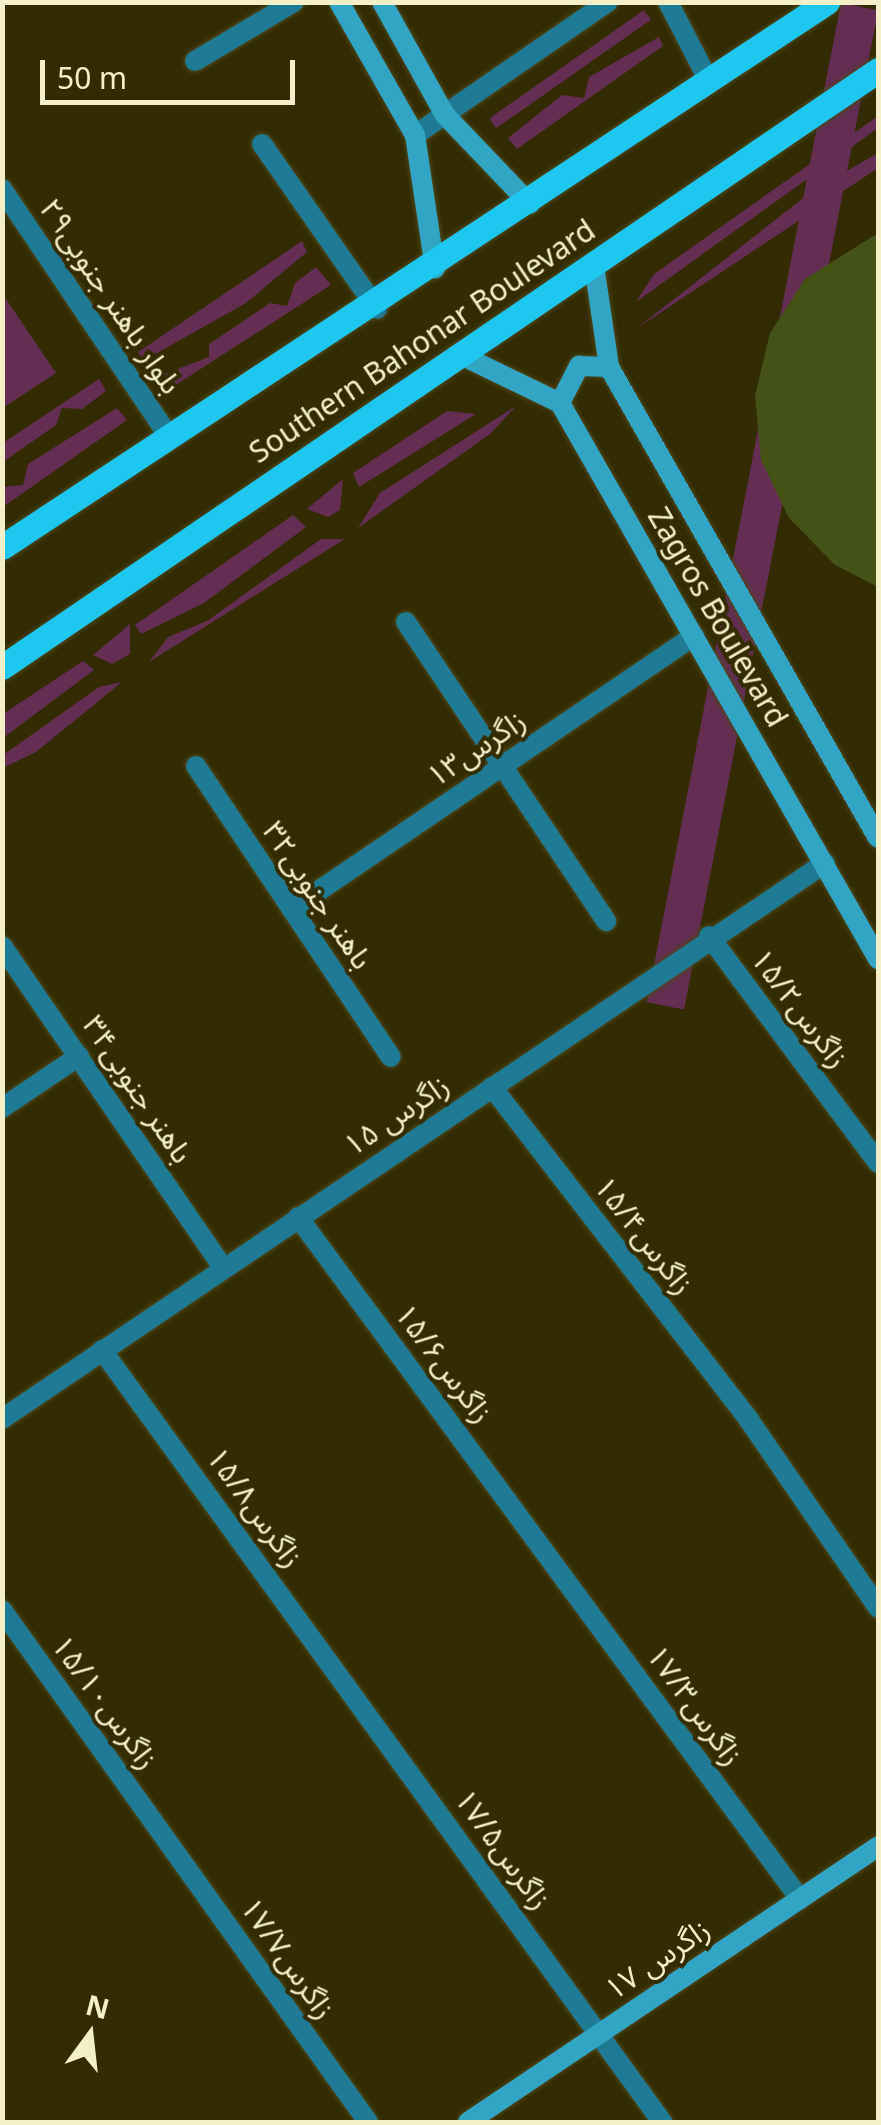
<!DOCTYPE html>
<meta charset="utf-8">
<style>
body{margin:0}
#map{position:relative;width:881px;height:2125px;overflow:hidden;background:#322c00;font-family:"Noto Sans","Noto Sans Arabic",sans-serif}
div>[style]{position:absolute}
.green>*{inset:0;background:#622f52;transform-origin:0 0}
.building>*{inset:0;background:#455216}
.roads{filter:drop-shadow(0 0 2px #4d471c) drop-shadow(0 0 2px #4d471c)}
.street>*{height:20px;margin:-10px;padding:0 10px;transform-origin:10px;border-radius:10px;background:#1f7b94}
.secondary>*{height:20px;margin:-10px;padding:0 10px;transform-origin:10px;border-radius:10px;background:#32a5c5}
.primary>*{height:25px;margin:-12.5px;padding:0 12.5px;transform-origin:12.5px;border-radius:12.5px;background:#1ec7f0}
span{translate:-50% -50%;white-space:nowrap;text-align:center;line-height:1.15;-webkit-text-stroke:8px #322c00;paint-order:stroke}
.street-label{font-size:30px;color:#f4efc8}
.frame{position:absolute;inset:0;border:5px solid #f4efc8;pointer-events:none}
.north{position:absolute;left:40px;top:1985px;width:100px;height:100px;-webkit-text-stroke:8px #322c00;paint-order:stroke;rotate:15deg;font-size:28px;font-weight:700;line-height:40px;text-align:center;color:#f4efc8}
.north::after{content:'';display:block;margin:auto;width:35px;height:45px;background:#f4efc8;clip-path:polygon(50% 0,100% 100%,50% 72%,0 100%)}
.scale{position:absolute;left:40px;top:60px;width:255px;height:45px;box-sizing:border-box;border:5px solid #f4efc8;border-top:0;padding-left:12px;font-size:30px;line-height:35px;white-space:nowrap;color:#f4efc8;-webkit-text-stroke:8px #322c00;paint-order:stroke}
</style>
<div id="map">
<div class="green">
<i style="left:841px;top:3px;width:38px;height:1018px;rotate:11deg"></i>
<i style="left:644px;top:10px;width:12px;height:189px;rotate:55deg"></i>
<i style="clip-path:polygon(659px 37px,663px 46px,517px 149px,508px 138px,562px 95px,584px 98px,589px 77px)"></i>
<i style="clip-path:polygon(878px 116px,878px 128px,636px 302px,654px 274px)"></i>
<i style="clip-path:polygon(878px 153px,878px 168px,636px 329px,812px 191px)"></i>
<i style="clip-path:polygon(302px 241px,307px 252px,246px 303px,143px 361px,138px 352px)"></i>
<i style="clip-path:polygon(316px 267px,331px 285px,165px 392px,154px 378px,209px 357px,209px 344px,270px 303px,287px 306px,295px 283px)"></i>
<i style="clip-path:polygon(2px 293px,56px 373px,3px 408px,2px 408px)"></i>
<i style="clip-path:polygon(99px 379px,106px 391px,82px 409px,62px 408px,56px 425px,3px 462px,3px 443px)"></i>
<i style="clip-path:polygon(516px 406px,490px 434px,358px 528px,380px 493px)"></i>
<i style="clip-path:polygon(117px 408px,127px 420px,3px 507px,3px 487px,23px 485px,28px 464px)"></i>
<i style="clip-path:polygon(447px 411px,476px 414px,359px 487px,353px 473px)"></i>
<i style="clip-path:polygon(343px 479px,340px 510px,328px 517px,307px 509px)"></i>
<i style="clip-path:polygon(293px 515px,306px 527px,204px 603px,141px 634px,135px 625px)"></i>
<i style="clip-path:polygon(321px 539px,345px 539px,149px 662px,168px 637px,207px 621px)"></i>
<i style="clip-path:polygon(130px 624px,130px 654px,112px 664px,93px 655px)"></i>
<i style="clip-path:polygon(83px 661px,94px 670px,3px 738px,3px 714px)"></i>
<i style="clip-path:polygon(122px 682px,36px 752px,3px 768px,3px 755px,99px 687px)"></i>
</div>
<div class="building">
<i style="clip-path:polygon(878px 233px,878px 587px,835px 565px,789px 518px,761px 460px,755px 396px,770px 333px,805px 279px)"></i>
</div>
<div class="roads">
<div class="street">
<i style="left:668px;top:2px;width:91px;rotate:62.6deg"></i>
<i style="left:195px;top:61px;width:115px;rotate:-30.8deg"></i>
<i style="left:415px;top:135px;width:234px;rotate:-34.6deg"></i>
<i style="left:262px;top:144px;width:201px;rotate:55.1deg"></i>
<i style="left:2px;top:189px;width:299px;rotate:56deg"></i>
<i style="left:406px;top:622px;width:360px;rotate:56.2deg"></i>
<i style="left:196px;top:766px;width:350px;rotate:56.2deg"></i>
<i style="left:292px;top:909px;width:486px;rotate:-34.2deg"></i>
<i style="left:709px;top:936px;width:283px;rotate:53.3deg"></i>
<i style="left:2px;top:946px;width:390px;rotate:55.5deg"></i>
<i style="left:492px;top:1087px;width:421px;rotate:52.3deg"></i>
<i style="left:749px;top:1420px;width:228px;rotate:55.5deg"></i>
<i style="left:2px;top:1108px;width:93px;rotate:-34deg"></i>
<i style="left:298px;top:1217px;width:847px;rotate:53.64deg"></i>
<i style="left:102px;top:1350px;width:954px;rotate:54.04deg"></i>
<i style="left:2px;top:1419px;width:993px;rotate:-34.04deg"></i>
<i style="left:2px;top:1610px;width:629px;rotate:54.44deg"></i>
</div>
<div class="secondary">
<i style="left:339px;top:2px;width:153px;rotate:60.3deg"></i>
<i style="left:415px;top:135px;width:135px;rotate:81.5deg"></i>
<i style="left:382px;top:2px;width:129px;rotate:60.9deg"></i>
<i style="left:445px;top:115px;width:123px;rotate:46.3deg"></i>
<i style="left:594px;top:265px;width:103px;rotate:81.6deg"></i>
<i style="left:609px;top:367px;width:542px;rotate:60.27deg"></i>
<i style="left:459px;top:354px;width:112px;rotate:25.9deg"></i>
<i style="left:560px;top:403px;width:641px;rotate:60.23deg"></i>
<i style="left:560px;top:403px;width:42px;rotate:-62.8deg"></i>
<i style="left:579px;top:366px;width:30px;rotate:2deg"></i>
<i style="left:468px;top:2122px;width:494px;rotate:-33.9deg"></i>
</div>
<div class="primary">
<i style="left:2px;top:547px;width:989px;rotate:-33.45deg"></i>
<i style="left:2px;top:667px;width:1060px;rotate:-34.27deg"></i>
</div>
</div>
<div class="street-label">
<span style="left:111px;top:296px;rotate:56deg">بلوار باهنر جنوبی۲۹</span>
<span style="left:422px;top:341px;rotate:-34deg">Southern Bahonar Boulevard</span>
<span style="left:718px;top:617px;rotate:60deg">Zagros Boulevard</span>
<span style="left:476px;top:748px;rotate:-34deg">زاگرس۱۳</span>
<span style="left:318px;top:895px;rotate:56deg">باهنر جنوبی۳۲</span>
<span style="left:800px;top:1008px;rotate:53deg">زاگرس۱۵/۲</span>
<span style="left:138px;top:1089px;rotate:56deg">باهنر جنوبی۳۴</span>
<span style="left:396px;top:1115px;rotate:-34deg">زاگرس ۱۵</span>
<span style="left:644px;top:1235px;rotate:52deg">زاگرس۱۵/۴</span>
<span style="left:444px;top:1363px;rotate:53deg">زاگرس۱۵/۶</span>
<span style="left:255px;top:1507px;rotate:54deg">زاگرس۱۵/۸</span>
<span style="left:105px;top:1702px;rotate:54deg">زاگرس۱۵/۱۰</span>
<span style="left:695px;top:1705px;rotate:54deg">زاگرس۱۷/۳</span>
<span style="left:503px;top:1849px;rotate:54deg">زاگرس۱۷/۵</span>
<span style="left:288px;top:1958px;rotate:55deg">زاگرس۱۷/۷</span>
<span style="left:657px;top:1959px;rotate:-34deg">زاگرس ۱۷</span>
</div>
<div class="frame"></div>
<div class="north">N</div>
<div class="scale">50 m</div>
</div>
